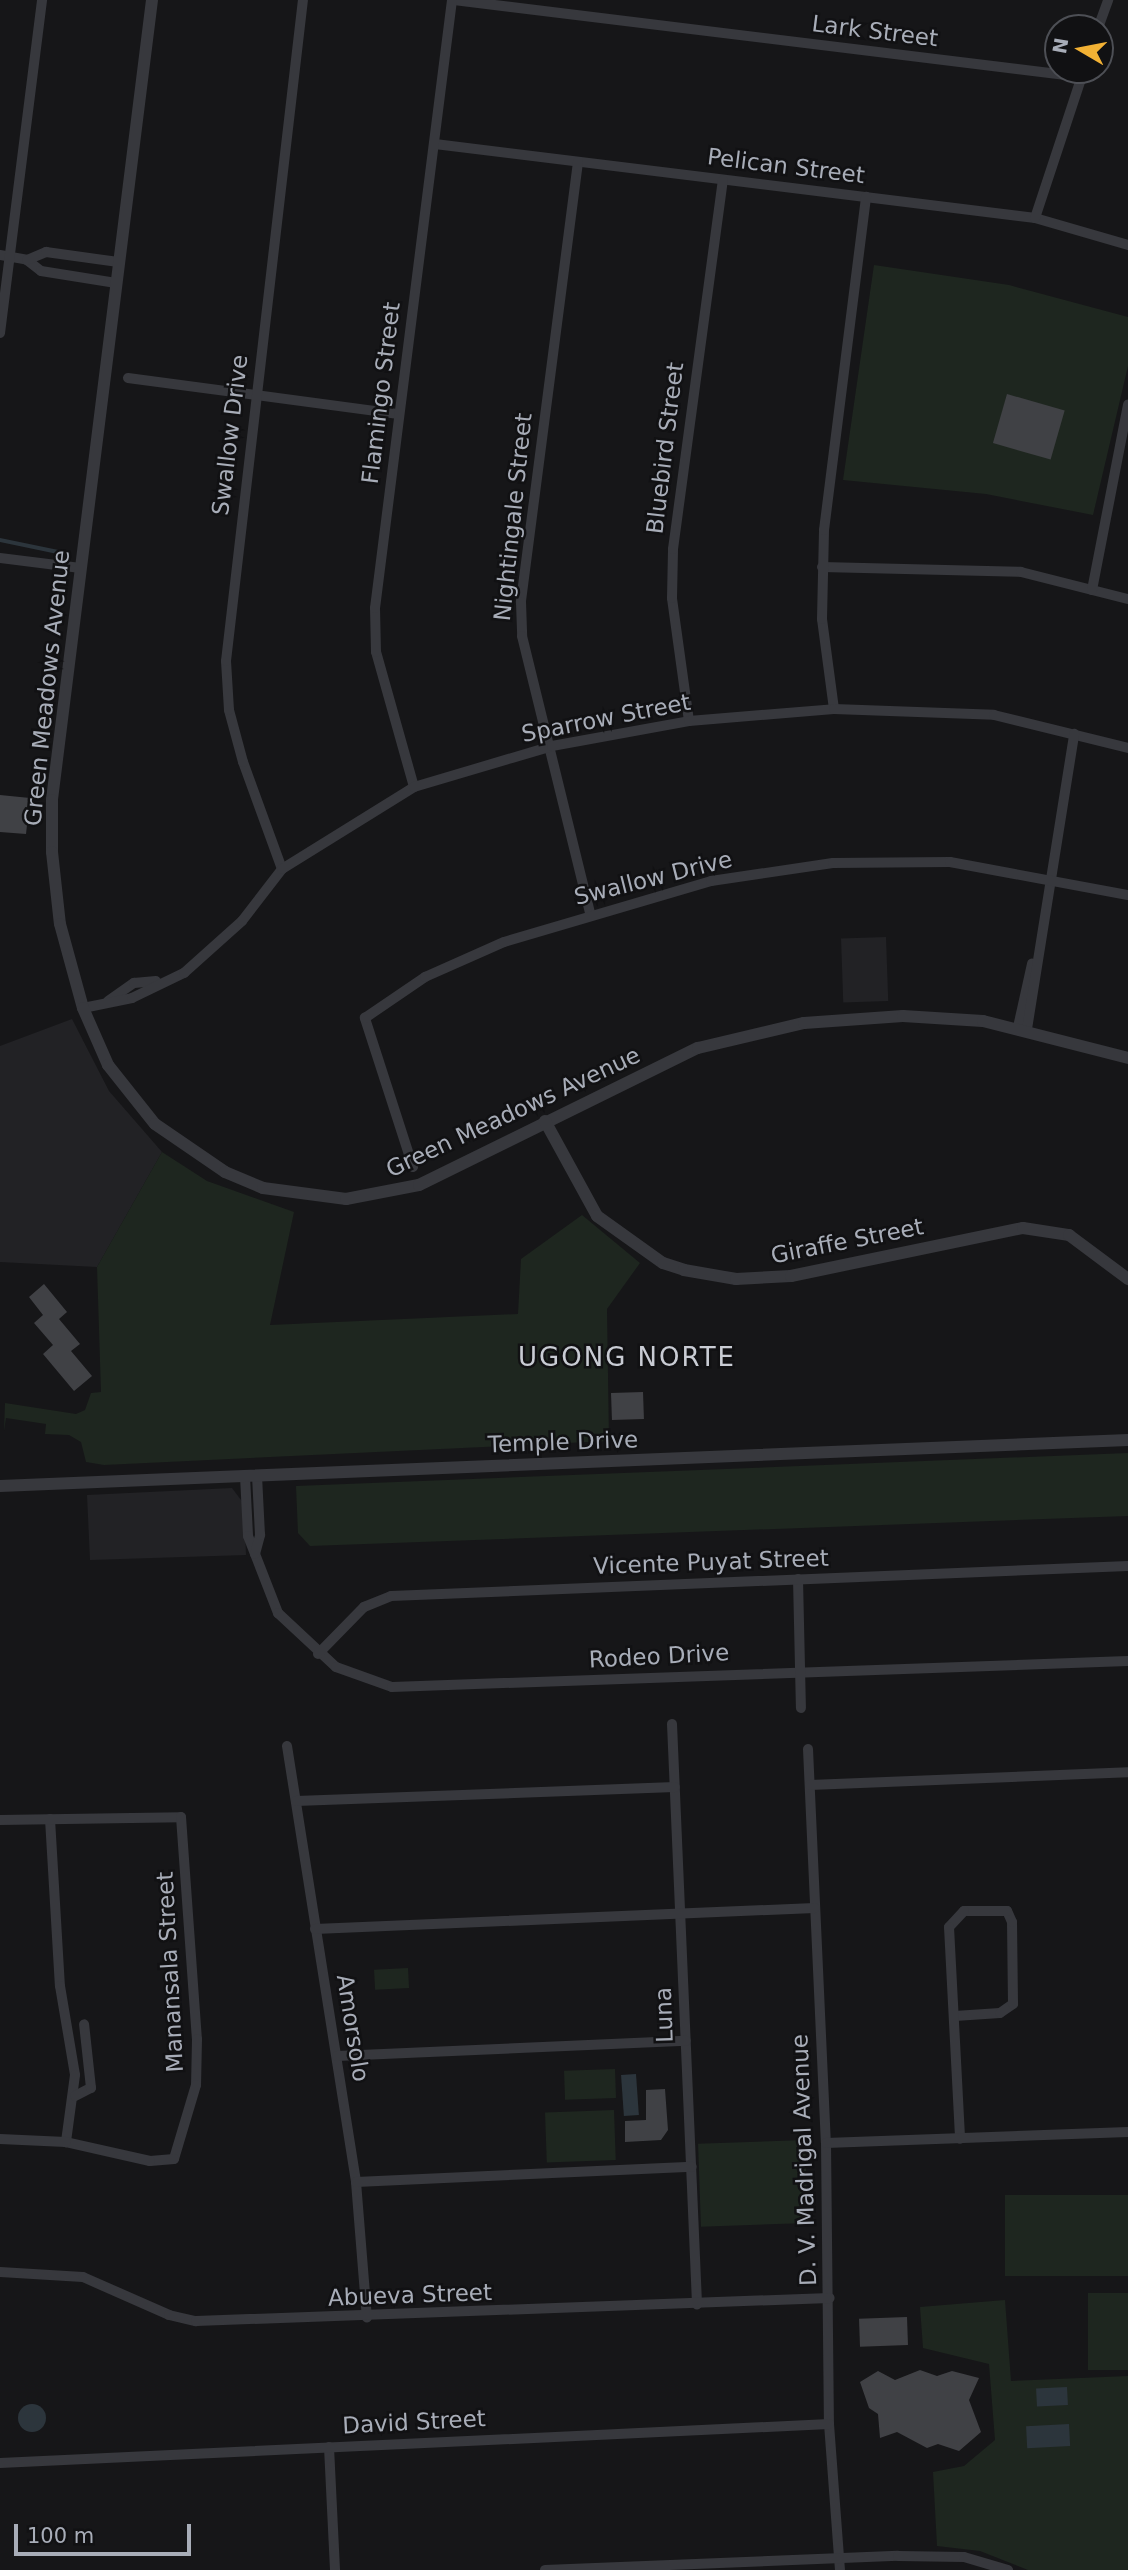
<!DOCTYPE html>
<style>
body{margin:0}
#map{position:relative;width:1128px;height:2570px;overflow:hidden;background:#161618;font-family:"DejaVu Sans",sans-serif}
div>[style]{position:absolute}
.built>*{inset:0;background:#222225;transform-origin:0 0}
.green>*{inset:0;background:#1e261f;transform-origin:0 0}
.water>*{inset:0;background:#2c353c;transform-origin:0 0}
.round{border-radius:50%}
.stream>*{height:3.5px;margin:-1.75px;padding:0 1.75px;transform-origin:1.75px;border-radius:1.75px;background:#2c353c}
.building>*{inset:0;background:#404145;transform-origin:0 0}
.minor>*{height:10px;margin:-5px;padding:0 5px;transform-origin:5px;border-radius:5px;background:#37383d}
.tertiary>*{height:12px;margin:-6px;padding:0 6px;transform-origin:6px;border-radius:6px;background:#37383d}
span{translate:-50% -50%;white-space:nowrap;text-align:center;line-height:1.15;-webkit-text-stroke:5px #111113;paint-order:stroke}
.street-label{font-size:23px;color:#a8adb8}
.quarter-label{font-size:26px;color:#c9ccd4;letter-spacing:2px}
.north{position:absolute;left:1044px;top:14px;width:70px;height:70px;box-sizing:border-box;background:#111113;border:2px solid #4d4f55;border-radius:50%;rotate:280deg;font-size:19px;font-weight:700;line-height:28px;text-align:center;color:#a8adb8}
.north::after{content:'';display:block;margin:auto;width:24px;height:32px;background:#f2b134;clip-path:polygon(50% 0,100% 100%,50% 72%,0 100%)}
.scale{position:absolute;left:14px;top:2524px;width:177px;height:32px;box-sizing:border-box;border:4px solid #a8adb8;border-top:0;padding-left:9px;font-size:21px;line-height:24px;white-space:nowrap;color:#a8adb8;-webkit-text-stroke:5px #111113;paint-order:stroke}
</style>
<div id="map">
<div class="built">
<i style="left:886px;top:937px;width:64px;height:45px;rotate:88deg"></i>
<i style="clip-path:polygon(72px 1019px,109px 1091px,162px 1152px,97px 1267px,0 1262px,0 1046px)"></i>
<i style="clip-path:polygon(232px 1488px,244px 1504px,246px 1555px,90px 1560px,87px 1495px)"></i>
</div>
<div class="green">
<i style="clip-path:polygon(874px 265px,1009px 285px,1128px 317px,1128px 366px,1093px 515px,986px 494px,843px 480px)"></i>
<i style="clip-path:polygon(162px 1152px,207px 1181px,294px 1212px,270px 1325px,518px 1314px,521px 1259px,582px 1215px,640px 1263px,607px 1309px,609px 1441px,104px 1465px,86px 1462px,81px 1442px,69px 1435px,45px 1434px,46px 1424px,6px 1418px,4px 1431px,5px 1403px,76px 1414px,85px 1410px,91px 1393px,101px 1392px,97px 1267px)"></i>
<i style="clip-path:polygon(1128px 1453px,1128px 1516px,310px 1546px,298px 1533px,296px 1486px)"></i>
<i style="left:408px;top:1968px;width:20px;height:34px;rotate:87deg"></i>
<i style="left:615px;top:2069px;width:29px;height:51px;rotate:88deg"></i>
<i style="left:614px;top:2110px;width:50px;height:69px;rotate:88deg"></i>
<i style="left:805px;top:2140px;width:83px;height:107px;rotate:88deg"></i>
<i style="left:1128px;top:2195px;width:81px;height:123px;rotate:90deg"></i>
<i style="left:1128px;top:2293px;width:77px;height:40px;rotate:90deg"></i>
<i style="clip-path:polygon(1005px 2300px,1011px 2381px,1128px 2376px,1128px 2570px,1028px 2570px,980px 2551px,937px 2546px,933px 2472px,964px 2466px,995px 2440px,989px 2364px,923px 2348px,920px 2307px)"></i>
</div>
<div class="water">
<i style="left:636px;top:2074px;width:41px;height:15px;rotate:86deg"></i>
<i style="left:1067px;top:2387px;width:18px;height:31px;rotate:87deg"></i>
<i class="round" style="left:18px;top:2404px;width:28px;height:28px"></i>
<i style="left:1069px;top:2424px;width:22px;height:43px;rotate:87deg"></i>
</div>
<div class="stream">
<i style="left:0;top:540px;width:59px;rotate:11.7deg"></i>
</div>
<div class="building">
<i style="left:1007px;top:394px;width:60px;height:51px;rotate:16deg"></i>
<i style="clip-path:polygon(0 795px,30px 798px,26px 834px,0 832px)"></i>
<i style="clip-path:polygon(44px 1284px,67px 1312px,59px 1319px,80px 1344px,71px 1351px,92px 1376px,74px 1391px,43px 1354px,53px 1345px,34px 1323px,43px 1315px,29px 1297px)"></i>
<i style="left:643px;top:1392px;width:27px;height:32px;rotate:88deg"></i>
<i style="clip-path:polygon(665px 2089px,668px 2130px,661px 2140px,625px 2142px,625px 2121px,646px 2120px,646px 2090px)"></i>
<i style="left:907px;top:2317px;width:28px;height:48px;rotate:88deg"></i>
<i style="clip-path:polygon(920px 2370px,937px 2376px,952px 2371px,979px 2378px,969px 2400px,981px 2432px,959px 2451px,938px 2444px,927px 2448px,897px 2432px,880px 2438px,878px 2414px,869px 2408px,860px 2382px,878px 2371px,895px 2380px)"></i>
</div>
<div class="minor">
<i style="left:454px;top:0;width:633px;rotate:6.99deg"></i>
<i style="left:1098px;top:28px;width:30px;rotate:-70deg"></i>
<i style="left:435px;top:144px;width:605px;rotate:7.03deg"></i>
<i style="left:1035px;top:218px;width:97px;rotate:16.2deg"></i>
<i style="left:578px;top:162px;width:444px;rotate:97.4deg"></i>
<i style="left:521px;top:602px;width:34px;rotate:88deg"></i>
<i style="left:522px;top:636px;width:285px;rotate:76.2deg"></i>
<i style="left:1035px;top:218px;width:156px;rotate:-71.7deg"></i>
<i style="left:0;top:255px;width:27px;rotate:10deg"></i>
<i style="left:27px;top:260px;width:18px;rotate:38deg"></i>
<i style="left:41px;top:271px;width:76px;rotate:9.1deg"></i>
<i style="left:27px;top:260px;width:21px;rotate:-23deg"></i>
<i style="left:46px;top:252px;width:73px;rotate:7.9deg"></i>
<i style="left:0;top:333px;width:336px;rotate:-82.8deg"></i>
<i style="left:128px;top:378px;width:273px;rotate:7.6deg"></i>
<i style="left:0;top:558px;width:81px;rotate:7.1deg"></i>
<i style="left:822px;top:567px;width:199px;rotate:1.4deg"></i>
<i style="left:1021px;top:572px;width:110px;rotate:14.2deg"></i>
<i style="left:1092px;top:590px;width:189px;rotate:-79deg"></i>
<i style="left:834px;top:709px;width:91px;rotate:-97.6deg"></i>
<i style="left:822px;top:619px;width:89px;rotate:-88.7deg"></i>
<i style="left:824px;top:530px;width:336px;rotate:-82.8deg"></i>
<i style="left:689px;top:721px;width:124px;rotate:-97.9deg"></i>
<i style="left:672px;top:598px;width:49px;rotate:-88.8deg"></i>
<i style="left:673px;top:549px;width:372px;rotate:-82.3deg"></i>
<i style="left:414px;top:787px;width:140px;rotate:-105.7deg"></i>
<i style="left:376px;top:652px;width:44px;rotate:-91.3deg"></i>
<i style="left:375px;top:608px;width:613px;rotate:-82.78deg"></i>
<i style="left:282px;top:869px;width:114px;rotate:-110deg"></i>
<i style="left:243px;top:762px;width:54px;rotate:-105.1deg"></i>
<i style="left:229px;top:710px;width:49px;rotate:-93.5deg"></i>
<i style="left:226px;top:661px;width:665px;rotate:-83.36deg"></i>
<i style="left:108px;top:1001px;width:32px;rotate:-35deg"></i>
<i style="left:134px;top:983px;width:22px;rotate:-5deg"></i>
<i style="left:83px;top:1008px;width:50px;rotate:-11.5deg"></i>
<i style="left:132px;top:998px;width:58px;rotate:-25.7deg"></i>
<i style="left:184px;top:973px;width:78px;rotate:-41.9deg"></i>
<i style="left:242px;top:921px;width:66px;rotate:-52.4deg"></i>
<i style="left:282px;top:869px;width:155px;rotate:-31.8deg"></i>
<i style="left:414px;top:787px;width:144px;rotate:-16.5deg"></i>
<i style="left:552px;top:746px;width:139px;rotate:-10.3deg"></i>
<i style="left:689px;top:721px;width:145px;rotate:-4.7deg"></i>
<i style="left:834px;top:709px;width:160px;rotate:2.1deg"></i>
<i style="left:994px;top:715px;width:138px;rotate:13.8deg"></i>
<i style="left:1018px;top:1027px;width:65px;rotate:-77.5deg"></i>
<i style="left:1027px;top:1029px;width:299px;rotate:-80.9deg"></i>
<i style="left:413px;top:1167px;width:157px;rotate:-107.9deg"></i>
<i style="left:365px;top:1018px;width:73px;rotate:-34.3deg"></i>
<i style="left:425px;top:977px;width:86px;rotate:-23.9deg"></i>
<i style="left:504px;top:942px;width:216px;rotate:-16.4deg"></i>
<i style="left:711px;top:881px;width:123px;rotate:-8.4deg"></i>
<i style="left:833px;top:863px;width:117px;rotate:-0.5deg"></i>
<i style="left:950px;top:862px;width:181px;rotate:10.5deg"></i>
<i style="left:245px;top:1476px;width:60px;rotate:87.1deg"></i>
<i style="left:248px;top:1536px;width:83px;rotate:68.7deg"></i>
<i style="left:278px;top:1613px;width:79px;rotate:43deg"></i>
<i style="left:336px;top:1667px;width:59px;rotate:19.7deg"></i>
<i style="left:392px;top:1687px;width:736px;rotate:-2.02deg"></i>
<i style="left:255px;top:1554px;width:20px;rotate:-75deg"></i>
<i style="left:260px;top:1535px;width:59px;rotate:-92.9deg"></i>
<i style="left:798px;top:1579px;width:129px;rotate:88.7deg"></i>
<i style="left:318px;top:1654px;width:66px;rotate:-45.6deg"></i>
<i style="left:364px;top:1607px;width:29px;rotate:-22deg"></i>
<i style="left:391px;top:1596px;width:738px;rotate:-2.33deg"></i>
<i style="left:672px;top:1724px;width:581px;rotate:87.53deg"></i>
<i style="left:287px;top:1746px;width:441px;rotate:81deg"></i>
<i style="left:356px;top:2182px;width:136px;rotate:85.4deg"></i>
<i style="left:808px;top:1749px;width:394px;rotate:87.4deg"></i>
<i style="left:826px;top:2143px;width:281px;rotate:89.4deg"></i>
<i style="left:829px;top:2424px;width:146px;rotate:85.7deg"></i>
<i style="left:810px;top:1785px;width:318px;rotate:-2.3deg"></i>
<i style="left:296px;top:1801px;width:379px;rotate:-2.1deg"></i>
<i style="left:50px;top:1819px;width:167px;rotate:86.6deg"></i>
<i style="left:60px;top:1986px;width:90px;rotate:80.4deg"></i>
<i style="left:75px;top:2075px;width:68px;rotate:97.7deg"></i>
<i style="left:0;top:1820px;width:181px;rotate:-0.9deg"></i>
<i style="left:181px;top:1817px;width:223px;rotate:85.9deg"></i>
<i style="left:197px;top:2039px;width:46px;rotate:91.2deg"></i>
<i style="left:196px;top:2085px;width:77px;rotate:106.6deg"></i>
<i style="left:174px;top:2159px;width:24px;rotate:175deg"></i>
<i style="left:150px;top:2161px;width:86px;rotate:-167.3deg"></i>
<i style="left:66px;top:2142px;width:66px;rotate:-177.4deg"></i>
<i style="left:315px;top:1929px;width:500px;rotate:-2.41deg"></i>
<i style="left:955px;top:2016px;width:45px;rotate:-3.8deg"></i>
<i style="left:1000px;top:2013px;width:16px;rotate:-35deg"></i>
<i style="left:1013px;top:2004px;width:82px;rotate:-90.7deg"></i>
<i style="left:1012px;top:1922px;width:12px;rotate:-114deg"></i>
<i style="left:1007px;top:1911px;width:43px;rotate:180deg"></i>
<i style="left:964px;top:1911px;width:22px;rotate:133deg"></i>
<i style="left:949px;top:1927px;width:212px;rotate:87deg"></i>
<i style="left:337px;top:2056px;width:349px;rotate:-2.5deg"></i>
<i style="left:75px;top:2096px;width:18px;rotate:-27deg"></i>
<i style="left:91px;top:2088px;width:64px;rotate:-96.2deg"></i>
<i style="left:826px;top:2143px;width:302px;rotate:-2.1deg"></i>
<i style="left:356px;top:2182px;width:336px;rotate:-2.6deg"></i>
<i style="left:0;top:2272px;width:83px;rotate:3.4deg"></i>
<i style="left:83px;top:2277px;width:94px;rotate:23.8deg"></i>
<i style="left:169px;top:2315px;width:28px;rotate:13deg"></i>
<i style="left:196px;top:2321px;width:634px;rotate:-2.08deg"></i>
<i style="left:329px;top:2447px;width:123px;rotate:87.2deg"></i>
<i style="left:0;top:2463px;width:830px;rotate:-2.69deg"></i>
<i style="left:545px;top:2570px;width:353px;rotate:-2.3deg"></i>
<i style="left:898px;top:2556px;width:66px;rotate:0.9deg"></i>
<i style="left:964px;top:2557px;width:46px;rotate:16.5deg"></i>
</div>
<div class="tertiary">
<i style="left:152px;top:0;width:806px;rotate:97.13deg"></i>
<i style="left:52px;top:800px;width:52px;rotate:90deg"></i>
<i style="left:52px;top:852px;width:72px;rotate:83.7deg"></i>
<i style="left:60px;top:924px;width:87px;rotate:74.7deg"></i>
<i style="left:83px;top:1008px;width:62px;rotate:66.3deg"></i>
<i style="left:108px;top:1065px;width:75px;rotate:51.5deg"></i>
<i style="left:155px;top:1124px;width:85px;rotate:34.4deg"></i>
<i style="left:225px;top:1172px;width:41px;rotate:22.8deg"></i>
<i style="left:263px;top:1188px;width:84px;rotate:7.5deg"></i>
<i style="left:346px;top:1199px;width:74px;rotate:-10.9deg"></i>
<i style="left:419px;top:1185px;width:311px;rotate:-26.2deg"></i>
<i style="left:698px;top:1048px;width:109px;rotate:-13.3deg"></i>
<i style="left:804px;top:1023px;width:99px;rotate:-4deg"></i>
<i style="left:903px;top:1016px;width:80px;rotate:3.6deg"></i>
<i style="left:983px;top:1021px;width:150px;rotate:14.3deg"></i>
<i style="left:545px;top:1121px;width:108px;rotate:61.3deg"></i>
<i style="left:597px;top:1216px;width:81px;rotate:35.5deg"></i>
<i style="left:663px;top:1263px;width:22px;rotate:18deg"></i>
<i style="left:684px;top:1270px;width:53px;rotate:9.8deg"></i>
<i style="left:736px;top:1279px;width:55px;rotate:-3.1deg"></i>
<i style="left:791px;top:1276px;width:237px;rotate:-11.7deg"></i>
<i style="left:1023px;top:1228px;width:47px;rotate:8.7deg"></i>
<i style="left:1069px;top:1235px;width:74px;rotate:36.7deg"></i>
<i style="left:0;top:1486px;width:1129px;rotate:-2.34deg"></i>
</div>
<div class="street-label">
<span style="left:875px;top:31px;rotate:7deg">Lark Street</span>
<span style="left:786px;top:166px;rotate:7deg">Pelican Street</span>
<span style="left:381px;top:393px;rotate:-83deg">Flamingo Street</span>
<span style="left:230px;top:435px;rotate:-83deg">Swallow Drive</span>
<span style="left:665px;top:448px;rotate:-83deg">Bluebird Street</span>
<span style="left:513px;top:517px;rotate:-84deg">Nightingale Street</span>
<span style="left:47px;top:688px;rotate:-84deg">Green Meadows Avenue</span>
<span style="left:606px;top:718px;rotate:-11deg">Sparrow Street</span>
<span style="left:653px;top:878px;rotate:-14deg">Swallow Drive</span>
<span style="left:513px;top:1112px;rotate:-25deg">Green Meadows Avenue</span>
<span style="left:847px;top:1241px;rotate:-11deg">Giraffe Street</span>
<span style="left:563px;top:1442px;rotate:-2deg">Temple Drive</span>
<span style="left:711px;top:1562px;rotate:-2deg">Vicente Puyat Street</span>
<span style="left:659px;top:1656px;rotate:-3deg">Rodeo Drive</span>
<span style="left:170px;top:1972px;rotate:-93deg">Manansala Street</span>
<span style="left:664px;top:2015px;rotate:-92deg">Luna</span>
<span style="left:353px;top:2028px;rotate:81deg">Amorsolo</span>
<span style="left:804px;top:2160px;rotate:-92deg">D. V. Madrigal Avenue</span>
<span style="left:410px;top:2295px;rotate:-2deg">Abueva Street</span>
<span style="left:414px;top:2422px;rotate:-3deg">David Street</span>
</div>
<div class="quarter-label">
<span style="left:627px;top:1358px">UGONG NORTE</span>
</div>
<div class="north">N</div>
<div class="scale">100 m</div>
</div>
